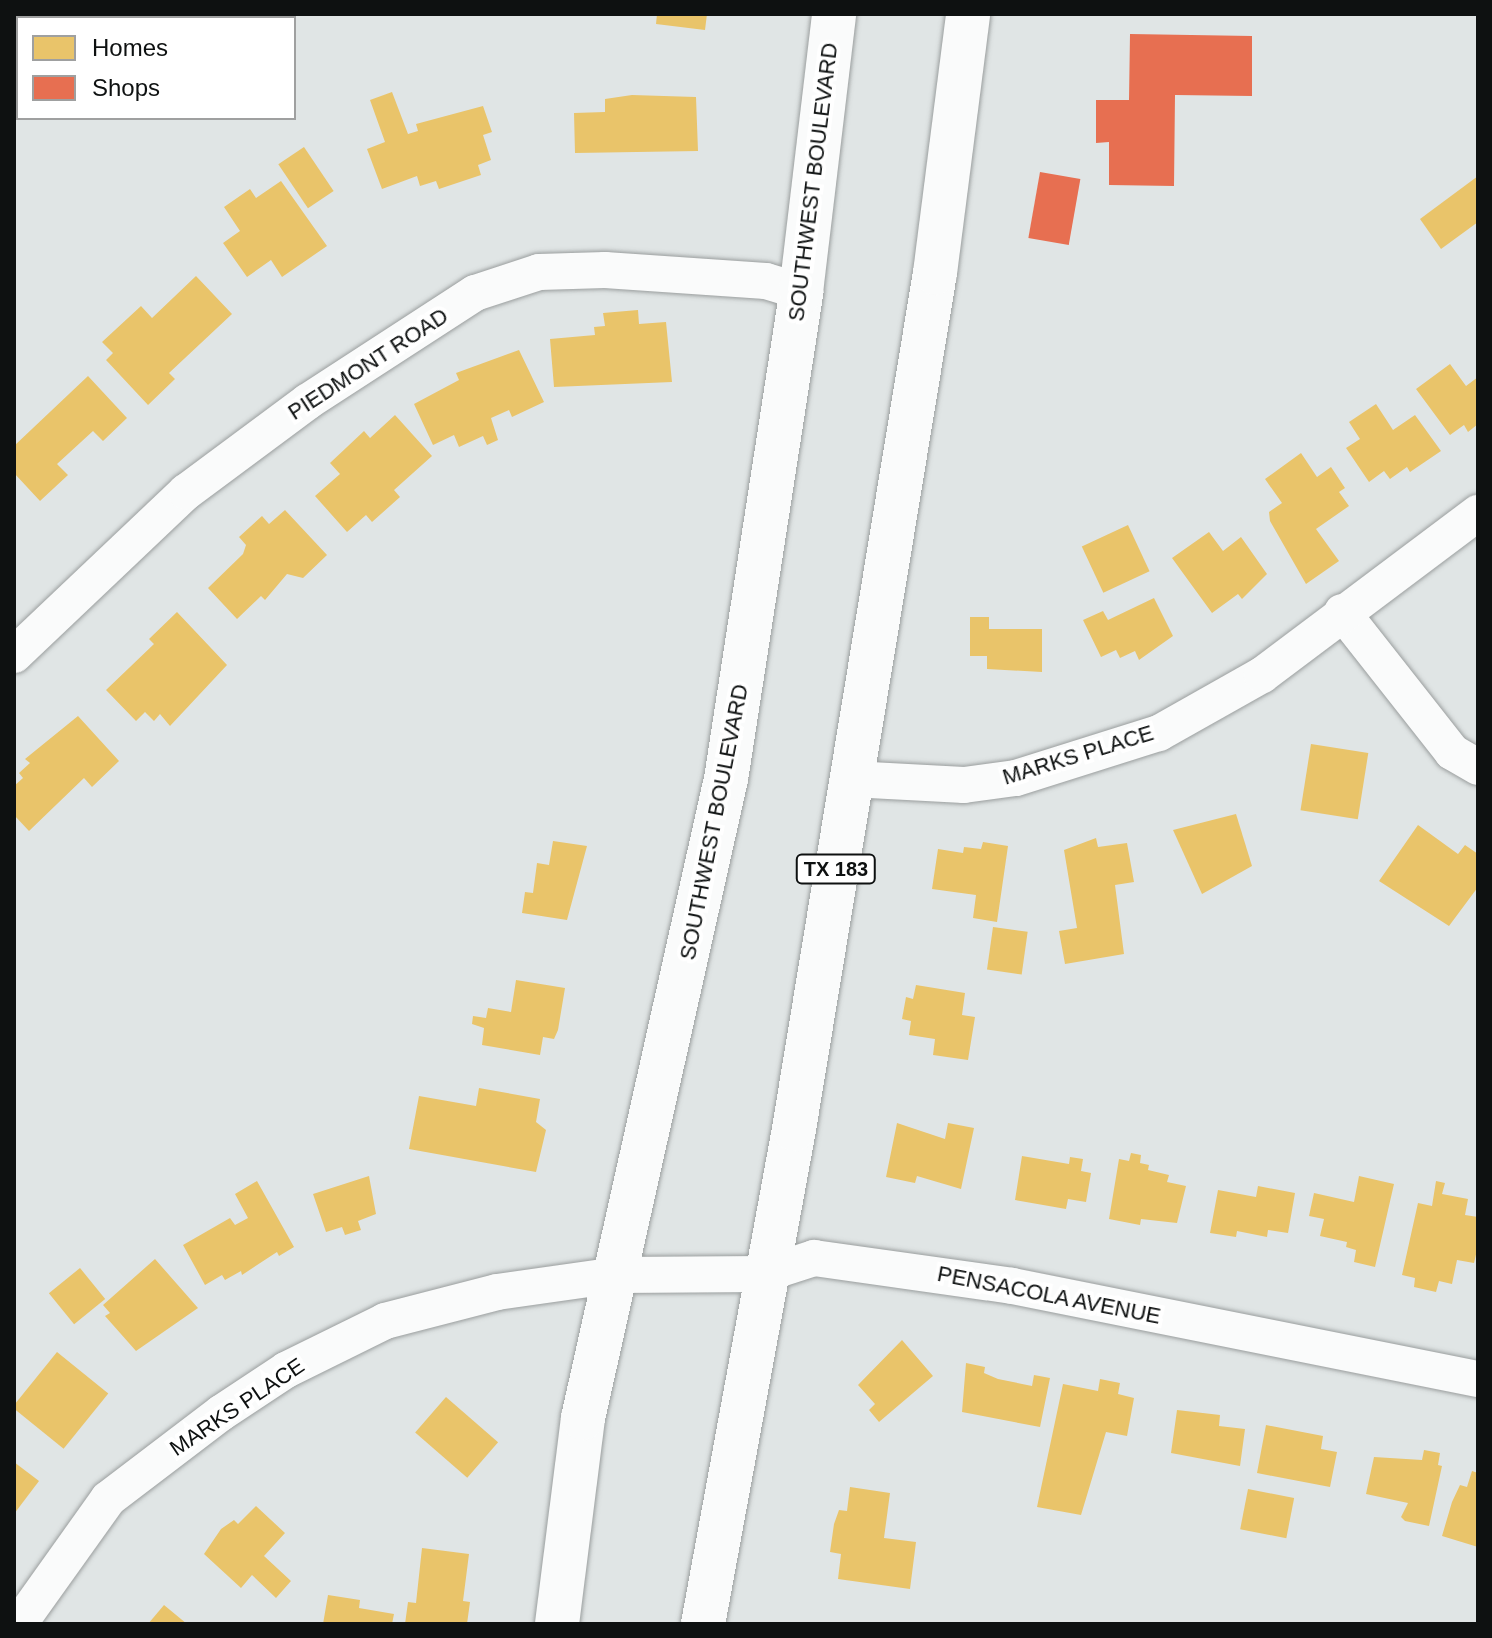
<!DOCTYPE html>
<style>
body{margin:0}
#map{position:relative;width:1492px;height:1638px;overflow:hidden;background:#e0e5e5;font-family:Helvetica,sans-serif}
div>[style]{position:absolute}
.homes>*{inset:0;background:#e9c46a;transform-origin:0 0}
.shops>*{inset:0;background:#e76f51;transform-origin:0 0}
.roads{filter:drop-shadow(0 0 2px #9a9e9e) drop-shadow(0 0 2px #9a9e9e)}
.street>*{height:36px;margin:-18px;padding:0 18px;transform-origin:18px;border-radius:18px;background:#fafbfb}
.primary>*{height:44px;margin:-22px;padding:0 22px;transform-origin:22px;border-radius:22px;background:#fafbfb}
span{translate:-50% -50%;white-space:nowrap;text-align:center;line-height:1.15;-webkit-text-stroke:8px #fff;paint-order:stroke}
.shield-label span{padding:2px 6px;background:#fff;border:2px solid;border-radius:6px;-webkit-text-stroke-width:0}
.shield-label{font-size:20px;color:#0e1111;font-weight:700}
.street-label{font-size:22px;color:#0e1111}
.frame{position:absolute;inset:0;border:16px solid #0e1111;pointer-events:none}
.legend{position:absolute;left:16px;top:16px;width:280px;height:104px;box-sizing:border-box;background:#fff;border:2px solid #9fa0a0;margin:0;padding:10px 14px;list-style:none;font-size:24px;color:#0e1111}
.legend li{display:flex;align-items:center;gap:16px;height:40px}
.legend b{width:40px;border:2px solid #9fa0a0}
</style>
<div id="map">
<div class="homes">
<i style="clip-path:polygon(14px 14px,106px 14px,108px 17px,18px 18px,18px 42px)"></i>
<i style="clip-path:polygon(657px 14px,707px 14px,705px 30px,656px 24px)"></i>
<i style="clip-path:polygon(392px 92px,408px 134px,418px 131px,416px 124px,483px 106px,492px 132px,483px 135px,491px 160px,478px 165px,481px 175px,439px 189px,436px 181px,420px 186px,417px 176px,382px 189px,367px 149px,385px 142px,370px 100px)"></i>
<i style="clip-path:polygon(632px 95px,696px 97px,698px 151px,575px 153px,574px 113px,605px 112px,605px 99px)"></i>
<i style="left:304px;top:147px;width:53px;height:31px;rotate:56deg"></i>
<i style="clip-path:polygon(1478px 176px,1478px 222px,1441px 249px,1420px 219px)"></i>
<i style="clip-path:polygon(281px 181px,327px 246px,282px 277px,271px 260px,247px 277px,223px 243px,240px 231px,224px 207px,250px 189px,256px 198px)"></i>
<i style="clip-path:polygon(196px 276px,232px 314px,169px 373px,175px 379px,148px 405px,106px 360px,113px 353px,102px 342px,141px 306px,152px 318px)"></i>
<i style="clip-path:polygon(638px 310px,639px 324px,666px 322px,672px 382px,554px 387px,550px 339px,595px 335px,594px 327px,605px 326px,603px 313px)"></i>
<i style="clip-path:polygon(519px 350px,544px 402px,512px 417px,509px 410px,491px 418px,498px 440px,487px 445px,483px 436px,459px 447px,454px 435px,433px 445px,414px 404px,459px 380px,456px 373px)"></i>
<i style="clip-path:polygon(1450px 364px,1466px 386px,1478px 377px,1478px 424px,1468px 432px,1464px 425px,1450px 435px,1416px 389px)"></i>
<i style="clip-path:polygon(88px 376px,127px 418px,103px 441px,93px 431px,57px 464px,68px 475px,40px 501px,14px 473px,14px 446px)"></i>
<i style="clip-path:polygon(1376px 404px,1393px 430px,1415px 415px,1441px 451px,1410px 472px,1407px 467px,1390px 479px,1384px 471px,1369px 482px,1346px 448px,1360px 439px,1349px 422px)"></i>
<i style="clip-path:polygon(395px 415px,432px 456px,394px 490px,400px 497px,372px 522px,366px 515px,347px 532px,315px 496px,340px 474px,330px 463px,364px 431px,370px 438px)"></i>
<i style="clip-path:polygon(1301px 453px,1317px 477px,1331px 467px,1345px 488px,1339px 492px,1349px 506px,1316px 529px,1339px 561px,1306px 584px,1270px 521px,1269px 512px,1282px 503px,1265px 479px)"></i>
<i style="clip-path:polygon(285px 510px,327px 555px,303px 578px,287px 574px,265px 600px,261px 596px,237px 619px,208px 588px,243px 554px,246px 545px,239px 537px,262px 516px,269px 524px)"></i>
<i style="left:1128px;top:525px;width:51px;height:51px;rotate:65deg"></i>
<i style="clip-path:polygon(1209px 532px,1223px 551px,1241px 537px,1267px 574px,1242px 599px,1238px 594px,1212px 613px,1172px 558px)"></i>
<i style="clip-path:polygon(1154px 598px,1173px 636px,1139px 660px,1135px 651px,1120px 658px,1116px 650px,1101px 657px,1083px 620px,1103px 611px,1108px 620px)"></i>
<i style="clip-path:polygon(177px 612px,227px 665px,170px 726px,160px 714px,154px 721px,145px 712px,136px 721px,106px 690px,154px 644px,149px 639px)"></i>
<i style="clip-path:polygon(970px 617px,989px 617px,989px 629px,1042px 629px,1042px 672px,987px 669px,987px 656px,970px 656px)"></i>
<i style="clip-path:polygon(78px 716px,119px 761px,92px 787px,84px 778px,29px 831px,14px 815px,14px 786px,23px 778px,19px 773px,30px 763px,25px 759px)"></i>
<i style="left:1311px;top:744px;width:58px;height:67px;rotate:9deg"></i>
<i style="clip-path:polygon(1236px 814px,1252px 866px,1202px 894px,1173px 830px)"></i>
<i style="clip-path:polygon(1418px 825px,1458px 854px,1465px 845px,1478px 854px,1478px 887px,1449px 926px,1379px 881px)"></i>
<i style="clip-path:polygon(1096px 838px,1098px 847px,1127px 843px,1134px 882px,1115px 885px,1124px 954px,1065px 964px,1059px 931px,1077px 928px,1064px 850px)"></i>
<i style="clip-path:polygon(553px 841px,587px 846px,567px 920px,522px 913px,525px 892px,533px 893px,537px 863px,549px 865px)"></i>
<i style="clip-path:polygon(983px 842px,1008px 846px,997px 922px,973px 918px,976px 895px,932px 889px,938px 849px,963px 853px,964px 847px,981px 849px)"></i>
<i style="left:993px;top:927px;width:35px;height:43px;rotate:8deg"></i>
<i style="clip-path:polygon(516px 980px,565px 988px,558px 1030px,554px 1039px,543px 1037px,540px 1055px,482px 1045px,484px 1028px,472px 1024px,473px 1016px,486px 1018px,488px 1008px,511px 1012px)"></i>
<i style="clip-path:polygon(916px 985px,965px 993px,962px 1015px,975px 1017px,968px 1060px,933px 1055px,935px 1039px,909px 1035px,911px 1021px,902px 1019px,906px 997px,913px 999px)"></i>
<i style="clip-path:polygon(479px 1088px,540px 1099px,536px 1122px,546px 1130px,536px 1172px,409px 1149px,419px 1096px,476px 1106px)"></i>
<i style="clip-path:polygon(897px 1123px,945px 1139px,948px 1123px,974px 1128px,961px 1189px,917px 1176px,915px 1183px,886px 1177px)"></i>
<i style="clip-path:polygon(1131px 1153px,1141px 1155px,1140px 1163px,1149px 1165px,1148px 1170px,1169px 1175px,1167px 1182px,1186px 1186px,1177px 1223px,1141px 1219px,1140px 1225px,1109px 1219px,1119px 1159px,1129px 1161px)"></i>
<i style="clip-path:polygon(1022px 1156px,1069px 1164px,1070px 1157px,1083px 1159px,1081px 1171px,1091px 1173px,1086px 1202px,1068px 1199px,1066px 1209px,1015px 1200px)"></i>
<i style="clip-path:polygon(369px 1176px,376px 1214px,358px 1221px,361px 1230px,345px 1235px,342px 1227px,326px 1232px,313px 1194px)"></i>
<i style="clip-path:polygon(1359px 1176px,1394px 1184px,1375px 1267px,1354px 1262px,1356px 1250px,1346px 1247px,1347px 1242px,1320px 1236px,1324px 1219px,1309px 1216px,1314px 1193px,1354px 1202px)"></i>
<i style="clip-path:polygon(257px 1181px,294px 1247px,279px 1256px,277px 1252px,242px 1275px,241px 1271px,225px 1280px,222px 1275px,205px 1285px,183px 1245px,230px 1218px,235px 1225px,248px 1218px,235px 1194px)"></i>
<i style="clip-path:polygon(1436px 1181px,1445px 1183px,1442px 1194px,1468px 1199px,1465px 1215px,1478px 1217px,1478px 1246px,1474px 1263px,1457px 1260px,1452px 1284px,1439px 1281px,1436px 1292px,1414px 1287px,1415px 1278px,1402px 1275px,1418px 1203px,1432px 1206px)"></i>
<i style="clip-path:polygon(1258px 1186px,1295px 1193px,1288px 1233px,1268px 1230px,1267px 1237px,1237px 1231px,1236px 1237px,1210px 1233px,1218px 1190px,1256px 1197px)"></i>
<i style="clip-path:polygon(155px 1259px,198px 1308px,136px 1351px,105px 1316px,110px 1313px,103px 1305px)"></i>
<i style="left:80px;top:1268px;width:40px;height:40px;rotate:51deg"></i>
<i style="clip-path:polygon(902px 1340px,933px 1376px,879px 1422px,869px 1410px,875px 1404px,858px 1385px)"></i>
<i style="left:57px;top:1352px;width:66px;height:71px;rotate:39deg"></i>
<i style="clip-path:polygon(966px 1363px,985px 1367px,984px 1373px,998px 1379px,1032px 1386px,1034px 1375px,1050px 1378px,1040px 1427px,962px 1412px)"></i>
<i style="clip-path:polygon(1100px 1379px,1120px 1383px,1118px 1394px,1134px 1398px,1127px 1436px,1106px 1432px,1081px 1515px,1037px 1507px,1063px 1384px,1098px 1391px)"></i>
<i style="left:446px;top:1397px;width:69px;height:47px;rotate:41deg"></i>
<i style="clip-path:polygon(1177px 1410px,1220px 1415px,1219px 1426px,1245px 1429px,1240px 1466px,1171px 1453px)"></i>
<i style="clip-path:polygon(1266px 1425px,1323px 1436px,1321px 1449px,1337px 1452px,1330px 1487px,1257px 1473px)"></i>
<i style="clip-path:polygon(1424px 1450px,1440px 1453px,1438px 1465px,1442px 1466px,1429px 1526px,1405px 1521px,1401px 1517px,1408px 1503px,1366px 1494px,1374px 1457px,1422px 1460px)"></i>
<i style="clip-path:polygon(14px 1462px,39px 1481px,14px 1514px)"></i>
<i style="clip-path:polygon(1472px 1471px,1478px 1473px,1478px 1547px,1442px 1536px,1452px 1502px,1460px 1485px,1467px 1487px)"></i>
<i style="clip-path:polygon(850px 1487px,890px 1493px,884px 1538px,916px 1542px,910px 1589px,838px 1579px,841px 1554px,830px 1552px,834px 1524px,839px 1510px,847px 1511px)"></i>
<i style="left:1248px;top:1489px;width:47px;height:41px;rotate:11deg"></i>
<i style="clip-path:polygon(256px 1506px,285px 1533px,264px 1556px,291px 1581px,276px 1598px,252px 1575px,241px 1588px,204px 1554px,221px 1529px,234px 1520px,238px 1524px)"></i>
<i style="clip-path:polygon(422px 1548px,469px 1554px,463px 1601px,470px 1602px,467px 1624px,405px 1624px,408px 1602px,416px 1603px)"></i>
<i style="clip-path:polygon(328px 1595px,360px 1600px,359px 1608px,394px 1614px,392px 1624px,323px 1624px)"></i>
<i style="clip-path:polygon(164px 1605px,187px 1624px,148px 1624px)"></i>
</div>
<div class="shops">
<i style="clip-path:polygon(1130px 34px,1252px 36px,1252px 96px,1175px 95px,1174px 186px,1109px 185px,1109px 142px,1096px 143px,1096px 100px,1129px 100px)"></i>
<i style="left:1040px;top:172px;width:41px;height:67px;rotate:10deg"></i>
</div>
<div class="roads">
<div class="street">
<i style="left:1342px;top:612px;width:178px;rotate:51.8deg"></i>
<i style="left:1452px;top:752px;width:30px;rotate:30deg"></i>
<i style="left:14px;top:655px;width:237px;rotate:-43.5deg"></i>
<i style="left:186px;top:492px;width:151px;rotate:-36.6deg"></i>
<i style="left:307px;top:402px;width:200px;rotate:-33deg"></i>
<i style="left:475px;top:293px;width:67px;rotate:-18.2deg"></i>
<i style="left:539px;top:272px;width:66px;rotate:-1.7deg"></i>
<i style="left:605px;top:270px;width:161px;rotate:3.9deg"></i>
<i style="left:766px;top:281px;width:37px;rotate:17deg"></i>
<i style="left:851px;top:779px;width:113px;rotate:3deg"></i>
<i style="left:964px;top:785px;width:52px;rotate:-7.7deg"></i>
<i style="left:1016px;top:778px;width:150px;rotate:-17.5deg"></i>
<i style="left:1159px;top:733px;width:118px;rotate:-29.4deg"></i>
<i style="left:1262px;top:675px;width:270px;rotate:-36.9deg"></i>
<i style="left:19px;top:1624px;width:153px;rotate:-54.5deg"></i>
<i style="left:108px;top:1499px;width:142px;rotate:-37.3deg"></i>
<i style="left:221px;top:1413px;width:78px;rotate:-33.5deg"></i>
<i style="left:286px;top:1370px;width:110px;rotate:-26.3deg"></i>
<i style="left:385px;top:1321px;width:116px;rotate:-14.5deg"></i>
<i style="left:497px;top:1292px;width:121px;rotate:-8.1deg"></i>
<i style="left:617px;top:1275px;width:148px;rotate:-0.4deg"></i>
<i style="left:765px;top:1274px;width:52px;rotate:-18.1deg"></i>
<i style="left:814px;top:1258px;width:200px;rotate:8deg"></i>
<i style="left:1012px;top:1286px;width:475px;rotate:11.3deg"></i>
</div>
<div class="primary">
<i style="left:557px;top:1624px;width:208px;rotate:-82.8deg"></i>
<i style="left:583px;top:1418px;width:655px;rotate:-77.39deg"></i>
<i style="left:726px;top:779px;width:493px;rotate:-81.2deg"></i>
<i style="left:801px;top:292px;width:280px;rotate:-83.2deg"></i>
<i style="left:703px;top:1624px;width:503px;rotate:-79.58deg"></i>
<i style="left:794px;top:1129px;width:868px;rotate:-80.65deg"></i>
<i style="left:935px;top:273px;width:261px;rotate:-82.7deg"></i>
</div>
</div>
<div class="shield-label">
<span style="left:836px;top:869px">TX 183</span>
</div>
<div class="street-label">
<span style="left:813px;top:182px;rotate:-83deg">SOUTHWEST BOULEVARD</span>
<span style="left:368px;top:364px;rotate:-33deg">PIEDMONT ROAD</span>
<span style="left:1078px;top:755px;rotate:-17deg">MARKS PLACE</span>
<span style="left:714px;top:822px;rotate:-79deg">SOUTHWEST BOULEVARD</span>
<span style="left:1049px;top:1295px;rotate:11deg">PENSACOLA AVENUE</span>
<span style="left:237px;top:1407px;rotate:-34deg">MARKS PLACE</span>
</div>
<div class="frame"></div>
<ul class="legend">
<li><b style="height:22px;background:#e9c46a"></b>Homes</li>
<li><b style="height:22px;background:#e76f51"></b>Shops</li>
</ul>
</div>
